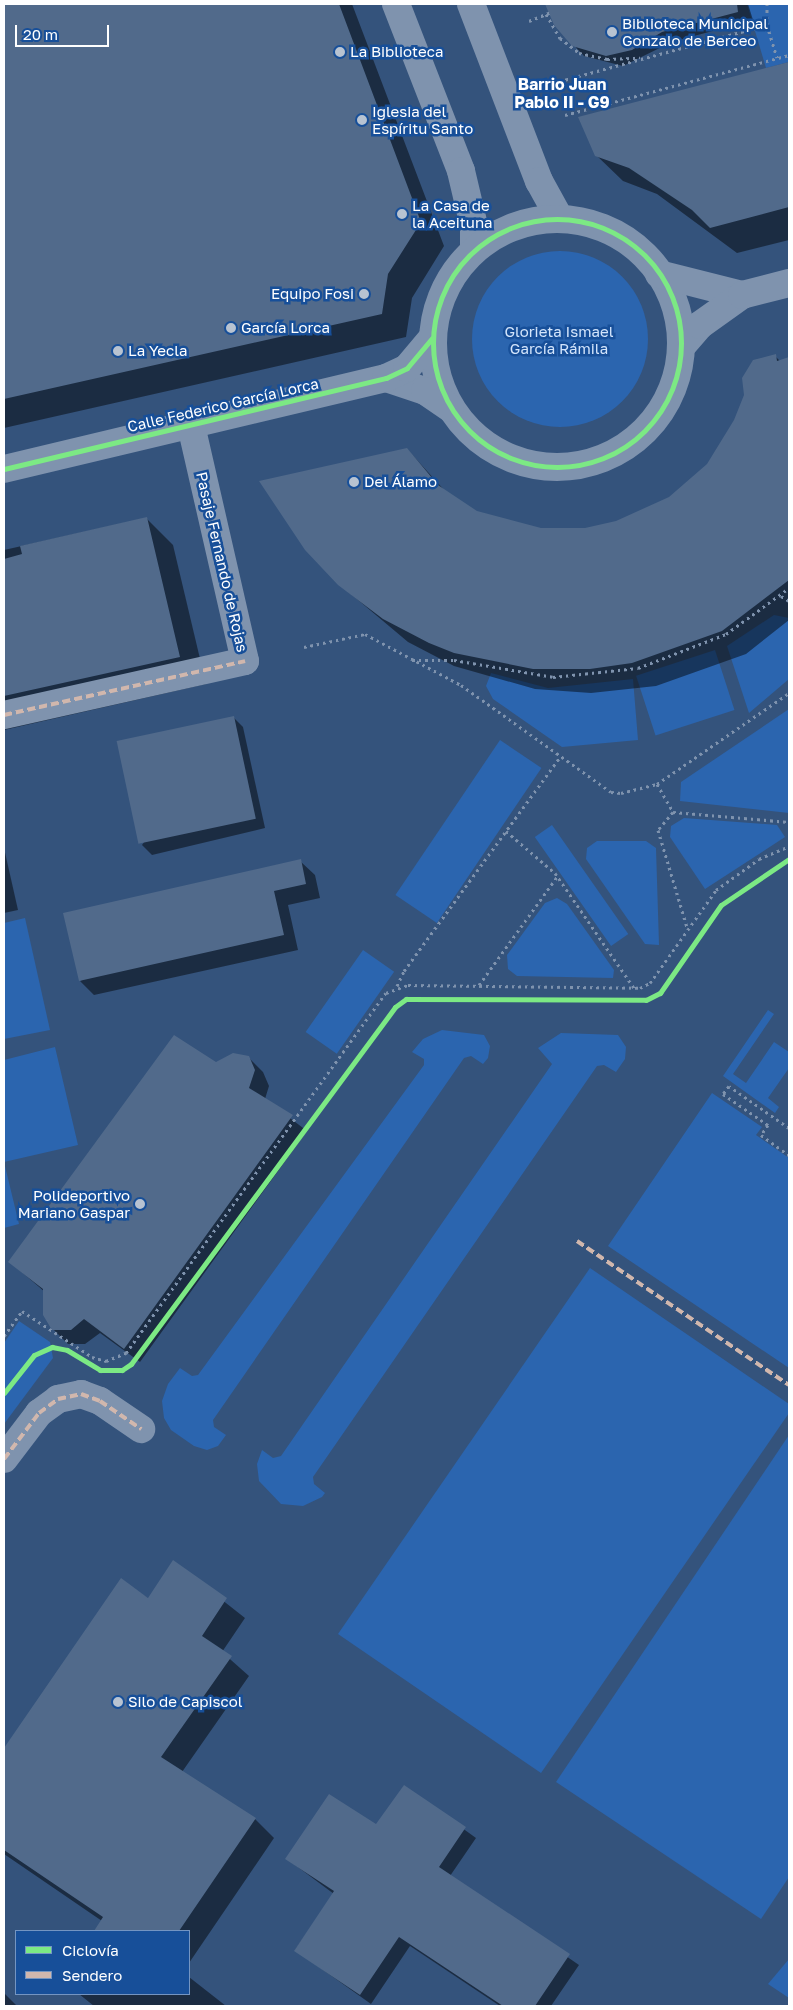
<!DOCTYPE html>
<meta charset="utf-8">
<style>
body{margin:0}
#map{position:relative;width:793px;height:2010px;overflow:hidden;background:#34537c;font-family:"Golos Text",sans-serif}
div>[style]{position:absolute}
.green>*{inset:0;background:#2b65af;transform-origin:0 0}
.round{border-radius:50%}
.shadow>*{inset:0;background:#0007}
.building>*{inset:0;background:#516a8b;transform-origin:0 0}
.path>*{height:3px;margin-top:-1.5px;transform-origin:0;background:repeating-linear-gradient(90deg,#7f93ae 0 2.5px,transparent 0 6.5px)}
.minor>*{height:28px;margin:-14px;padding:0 14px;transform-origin:14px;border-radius:14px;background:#7f93ae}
.minor>.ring{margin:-14px;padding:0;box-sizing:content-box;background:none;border:28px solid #7f93ae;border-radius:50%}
.quiet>*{height:4px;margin-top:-2px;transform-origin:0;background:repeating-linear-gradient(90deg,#d1b7ad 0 8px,transparent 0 12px)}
.cycleway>*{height:5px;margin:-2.5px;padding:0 2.5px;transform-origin:2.5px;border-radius:2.5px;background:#7ce984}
.cycleway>.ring{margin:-2.5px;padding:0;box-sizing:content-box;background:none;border:5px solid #7ce984;border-radius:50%}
.dots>*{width:14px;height:14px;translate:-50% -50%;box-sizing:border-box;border:2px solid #174f99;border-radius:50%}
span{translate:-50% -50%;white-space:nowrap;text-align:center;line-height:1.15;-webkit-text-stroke:5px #174f99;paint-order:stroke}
.poi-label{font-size:15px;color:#fff}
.left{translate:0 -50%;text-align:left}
.right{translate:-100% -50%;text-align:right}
.park-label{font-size:15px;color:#d3e5fc}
.street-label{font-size:15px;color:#fff}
.neighbourhood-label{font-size:16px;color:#fff;font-weight:700}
.frame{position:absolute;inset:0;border:5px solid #fff;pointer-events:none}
.legend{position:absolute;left:15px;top:1930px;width:175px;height:65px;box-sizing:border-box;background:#174f99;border:1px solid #7495c2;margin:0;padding:6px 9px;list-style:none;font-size:15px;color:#fff}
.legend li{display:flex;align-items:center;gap:10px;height:25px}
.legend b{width:25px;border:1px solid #7495c2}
.scale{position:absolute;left:15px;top:25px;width:94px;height:22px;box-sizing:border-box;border:2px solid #fff;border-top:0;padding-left:6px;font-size:15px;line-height:18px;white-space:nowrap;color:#fff;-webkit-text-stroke:4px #174f99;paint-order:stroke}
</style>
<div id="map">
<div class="green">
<i style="clip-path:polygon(747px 4px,789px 4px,789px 62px,766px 68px)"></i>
<i class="round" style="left:472px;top:251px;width:176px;height:176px"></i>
<i style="clip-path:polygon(774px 615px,789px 618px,789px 679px,749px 713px,727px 646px)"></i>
<i style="left:715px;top:650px;width:63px;height:83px;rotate:72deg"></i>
<i style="clip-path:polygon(491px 673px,548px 688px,633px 679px,638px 740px,562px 747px,493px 699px,486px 686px)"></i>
<i style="clip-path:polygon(789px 709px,789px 813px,680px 801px,681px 782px)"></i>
<i style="left:500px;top:740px;width:50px;height:187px;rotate:34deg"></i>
<i style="clip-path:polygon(684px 818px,777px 825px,785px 837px,705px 889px,670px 837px,671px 826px)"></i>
<i style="left:552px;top:825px;width:133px;height:21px;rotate:55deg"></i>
<i style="clip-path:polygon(597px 841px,646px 841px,656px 848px,659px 945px,645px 944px,586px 859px,587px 848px)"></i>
<i style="clip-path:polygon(557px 898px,567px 904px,614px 970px,613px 978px,517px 976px,508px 969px,507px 955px,545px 903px)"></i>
<i style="clip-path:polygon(25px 918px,50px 1030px,4px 1039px,4px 923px)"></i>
<i style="left:363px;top:950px;width:38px;height:100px;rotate:35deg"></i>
<i style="clip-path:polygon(768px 1010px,774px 1014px,733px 1074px,746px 1083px,774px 1042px,789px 1052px,789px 1068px,768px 1098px,779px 1107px,775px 1113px,723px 1076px)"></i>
<i style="clip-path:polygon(442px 1030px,484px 1035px,490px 1046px,488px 1058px,483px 1064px,471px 1056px,464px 1058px,213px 1420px,214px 1427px,226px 1435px,218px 1446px,207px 1450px,194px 1446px,171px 1430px,164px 1418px,162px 1401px,168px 1384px,180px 1368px,192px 1376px,198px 1375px,424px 1065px,424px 1059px,412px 1052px,423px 1039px)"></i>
<i style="clip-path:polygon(561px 1033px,618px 1035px,626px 1047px,625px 1059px,616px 1072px,604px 1065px,597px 1066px,313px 1477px,314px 1484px,325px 1493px,322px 1497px,303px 1506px,281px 1504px,259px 1481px,257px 1464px,262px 1450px,273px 1458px,281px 1456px,552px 1064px,538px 1048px)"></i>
<i style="clip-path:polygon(55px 1047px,78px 1145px,4px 1162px,19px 1224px,4px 1228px,4px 1060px)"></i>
<i style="clip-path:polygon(712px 1093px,762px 1127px,756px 1135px,789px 1158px,789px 1368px,608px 1246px)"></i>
<i style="clip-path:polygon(590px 1268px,789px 1404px,789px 1413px,541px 1773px,338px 1634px)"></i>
<i style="clip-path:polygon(19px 1321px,50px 1342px,53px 1358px,4px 1424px,4px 1343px)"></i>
<i style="clip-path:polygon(789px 1435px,789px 1877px,761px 1919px,556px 1782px)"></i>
<i style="clip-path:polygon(789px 1959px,789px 1998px,768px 1984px)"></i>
</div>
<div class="shadow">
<i style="clip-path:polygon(4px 4px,352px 4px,444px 246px,412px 298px,406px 337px,4px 428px)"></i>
<i style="clip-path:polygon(549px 4px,748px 4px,753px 20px,672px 42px,623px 66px,584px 56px,555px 25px)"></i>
<i style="clip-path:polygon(789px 63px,789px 240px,737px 253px,657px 194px,623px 181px,596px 155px,580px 118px)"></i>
<i style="clip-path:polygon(775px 356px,780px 361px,789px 359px,789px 620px,746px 654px,656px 686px,591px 693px,535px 689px,454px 666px,408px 642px,339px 584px,407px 449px,446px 492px,477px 512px,540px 529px,585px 529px,617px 523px,669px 498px,708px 465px)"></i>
<i style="clip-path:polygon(146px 518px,173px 545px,206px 684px,4px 730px,4px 550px)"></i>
<i style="clip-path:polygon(233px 717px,243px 727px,265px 828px,152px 855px,142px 845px)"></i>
<i style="clip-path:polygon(4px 848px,18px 910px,4px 913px)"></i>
<i style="clip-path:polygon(300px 861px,315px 875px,320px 898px,288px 905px,298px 950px,94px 995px,80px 981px)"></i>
<i style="clip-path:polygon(248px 1057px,263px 1072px,269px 1086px,265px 1099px,307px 1131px,140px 1362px,100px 1333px,85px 1344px,68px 1344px,53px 1329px,45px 1292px,10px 1262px,216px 1064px)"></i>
<i style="clip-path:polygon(174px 1562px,245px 1618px,222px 1652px,249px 1676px,182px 1772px,255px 1819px,274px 1838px,189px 1963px,189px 1931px,95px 1931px,102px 1921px,4px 1854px,4px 1750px,121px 1580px,149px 1599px)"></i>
<i style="clip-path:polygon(404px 1786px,476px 1838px,450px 1876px,579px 1965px,551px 2006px,500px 2006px,410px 1946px,371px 2004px,295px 1950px,334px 1894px,287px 1859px,377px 1826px)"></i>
<i style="clip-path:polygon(189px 1977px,226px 2006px,94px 2006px,79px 1994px,189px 1994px)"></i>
<i style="clip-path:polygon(4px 1993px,17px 2006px,4px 2006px)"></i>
</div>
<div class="building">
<i style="clip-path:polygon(4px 4px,339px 4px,421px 222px,388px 274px,382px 314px,4px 399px)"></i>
<i style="clip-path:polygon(545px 4px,737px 4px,738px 12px,662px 32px,632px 50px,606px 56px,572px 46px,554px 25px)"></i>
<i style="clip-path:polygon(789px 62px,789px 207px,710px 228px,692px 210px,629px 168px,595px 156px,578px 117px)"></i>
<i style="clip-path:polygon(776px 354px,777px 361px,789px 357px,789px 580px,722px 631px,632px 663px,590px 669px,533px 669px,454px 653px,429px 643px,383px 619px,338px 585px,305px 550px,259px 481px,407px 448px,438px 485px,477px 511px,541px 528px,585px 528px,616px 521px,669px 497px,707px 464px,734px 420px,744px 395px,742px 378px,753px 360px)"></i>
<i style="clip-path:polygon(147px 517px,180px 657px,4px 696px,4px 559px,22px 554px,20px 546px)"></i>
<i style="left:234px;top:716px;width:105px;height:120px;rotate:78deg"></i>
<i style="clip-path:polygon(301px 859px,306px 884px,274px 891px,284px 935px,79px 981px,63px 913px)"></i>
<i style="clip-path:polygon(174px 1035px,216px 1062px,233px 1053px,249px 1056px,255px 1070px,249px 1088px,293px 1115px,124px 1349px,84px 1319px,71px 1330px,52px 1330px,43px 1315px,43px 1289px,8px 1262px)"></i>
<i style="clip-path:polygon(173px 1560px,227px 1598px,202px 1636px,232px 1656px,161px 1757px,256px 1818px,179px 1931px,94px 1931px,103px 1917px,4px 1850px,4px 1748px,121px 1578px,148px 1598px)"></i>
<i style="clip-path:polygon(404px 1785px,466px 1827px,439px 1867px,570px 1954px,535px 2006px,503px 2006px,399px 1937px,360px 1995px,294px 1951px,334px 1891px,285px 1859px,329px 1794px,376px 1824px)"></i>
</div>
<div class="path">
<i style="left:546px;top:14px;width:28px;rotate:60deg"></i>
<i style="left:560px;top:38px;width:24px;rotate:38deg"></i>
<i style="left:579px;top:53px;width:29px;rotate:12deg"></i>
<i style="left:607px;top:59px;width:33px;rotate:-2deg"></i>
<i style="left:529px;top:21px;width:22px;rotate:-22deg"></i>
<i style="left:767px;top:25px;width:34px;rotate:73deg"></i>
<i style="left:553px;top:83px;width:222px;rotate:-15.2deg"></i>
<i style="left:767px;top:25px;width:21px;rotate:-90deg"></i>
<i style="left:565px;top:115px;width:232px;rotate:-15deg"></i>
<i style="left:781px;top:596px;width:9px;rotate:32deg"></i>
<i style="left:304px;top:647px;width:62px;rotate:-12deg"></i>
<i style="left:365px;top:634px;width:109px;rotate:28deg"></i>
<i style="left:461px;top:685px;width:184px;rotate:35.5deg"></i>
<i style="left:611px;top:792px;width:10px;rotate:6deg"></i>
<i style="left:621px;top:793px;width:37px;rotate:-14deg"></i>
<i style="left:657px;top:784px;width:160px;rotate:-34.6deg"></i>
<i style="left:412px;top:660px;width:42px"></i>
<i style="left:454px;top:660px;width:100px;rotate:9.7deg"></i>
<i style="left:553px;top:677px;width:85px;rotate:-6deg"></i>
<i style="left:638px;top:668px;width:94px;rotate:-21.1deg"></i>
<i style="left:726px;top:634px;width:78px;rotate:-36.1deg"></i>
<i style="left:657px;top:784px;width:32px;rotate:60deg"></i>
<i style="left:673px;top:812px;width:116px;rotate:4.9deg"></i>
<i style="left:673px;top:812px;width:23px;rotate:130deg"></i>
<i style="left:658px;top:830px;width:101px;rotate:73.4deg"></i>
<i style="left:506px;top:831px;width:65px;rotate:40.6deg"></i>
<i style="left:555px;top:873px;width:140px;rotate:55.5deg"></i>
<i style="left:479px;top:985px;width:133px;rotate:-54.2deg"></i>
<i style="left:397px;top:986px;width:17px;rotate:-65deg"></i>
<i style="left:404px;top:971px;width:266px;rotate:-53.9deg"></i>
<i style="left:789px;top:1128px;width:73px;rotate:-145deg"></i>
<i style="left:729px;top:1086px;width:10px;rotate:127deg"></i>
<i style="left:723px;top:1094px;width:55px;rotate:34.6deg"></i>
<i style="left:768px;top:1125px;width:12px;rotate:125deg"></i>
<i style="left:761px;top:1135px;width:34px;rotate:36deg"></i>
<i style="left:4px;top:1336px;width:31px;rotate:-54deg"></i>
<i style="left:22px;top:1311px;width:84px;rotate:33.3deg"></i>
<i style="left:92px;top:1357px;width:15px;rotate:16deg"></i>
<i style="left:106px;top:1361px;width:22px;rotate:-22deg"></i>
<i style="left:126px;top:1353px;width:444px;rotate:-54.2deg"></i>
<i style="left:386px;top:993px;width:23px;rotate:-20deg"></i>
<i style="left:408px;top:985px;width:232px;rotate:0.7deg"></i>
<i style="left:640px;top:988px;width:11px;rotate:-27deg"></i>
<i style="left:650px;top:983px;width:114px;rotate:-54.6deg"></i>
<i style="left:716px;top:890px;width:53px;rotate:-35.8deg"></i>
<i style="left:759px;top:859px;width:33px;rotate:-23deg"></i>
</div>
<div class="minor">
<i style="left:396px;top:4px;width:179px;rotate:68.7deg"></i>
<i style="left:461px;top:171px;width:57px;rotate:76.7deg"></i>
<i style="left:474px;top:226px;width:24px;rotate:90deg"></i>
<i style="left:471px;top:4px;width:190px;rotate:69deg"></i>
<i style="left:539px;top:181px;width:43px;rotate:61.1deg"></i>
<i class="ring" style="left:433px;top:219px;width:220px;height:220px"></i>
<i style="left:659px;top:274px;width:86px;rotate:14.2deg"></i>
<i style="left:681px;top:347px;width:29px;rotate:-49deg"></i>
<i style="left:700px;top:325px;width:52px;rotate:-35.5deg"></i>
<i style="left:742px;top:295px;width:49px;rotate:-14.3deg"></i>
<i style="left:386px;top:378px;width:41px;rotate:18.4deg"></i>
<i style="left:425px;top:391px;width:30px;rotate:34deg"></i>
<i style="left:4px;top:469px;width:393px;rotate:-13.4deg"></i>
<i style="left:386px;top:378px;width:23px;rotate:-25deg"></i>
<i style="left:407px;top:368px;width:39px;rotate:-50deg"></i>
<i style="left:4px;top:715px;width:247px;rotate:-12.6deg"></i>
<i style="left:245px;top:661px;width:241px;rotate:-102.9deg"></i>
<i style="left:4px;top:1459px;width:58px;rotate:-52.7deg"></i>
<i style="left:39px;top:1413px;width:24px;rotate:-36deg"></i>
<i style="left:58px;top:1399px;width:24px;rotate:-12deg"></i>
<i style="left:81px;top:1394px;width:20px;rotate:20deg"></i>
<i style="left:100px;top:1401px;width:50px;rotate:34.3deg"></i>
</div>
<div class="quiet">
<i style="left:4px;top:715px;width:247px;rotate:-12.6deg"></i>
<i style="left:577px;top:1241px;width:256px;rotate:34.2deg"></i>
<i style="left:4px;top:1459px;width:58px;rotate:-52.7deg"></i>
<i style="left:39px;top:1413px;width:24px;rotate:-36deg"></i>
<i style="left:58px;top:1399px;width:24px;rotate:-12deg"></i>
<i style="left:81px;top:1394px;width:20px;rotate:20deg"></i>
<i style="left:100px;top:1401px;width:50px;rotate:34.3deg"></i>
</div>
<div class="cycleway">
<i class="ring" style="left:433px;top:219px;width:243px;height:243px"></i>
<i style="left:4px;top:469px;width:393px;rotate:-13.4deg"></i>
<i style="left:386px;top:378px;width:23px;rotate:-25deg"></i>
<i style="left:407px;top:368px;width:39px;rotate:-50deg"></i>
<i style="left:4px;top:1393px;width:48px;rotate:-51.7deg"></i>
<i style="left:34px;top:1355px;width:20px;rotate:-24deg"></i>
<i style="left:52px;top:1347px;width:15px;rotate:11deg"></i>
<i style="left:67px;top:1350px;width:39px;rotate:31deg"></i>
<i style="left:100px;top:1370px;width:22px"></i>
<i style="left:122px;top:1370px;width:11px;rotate:-34deg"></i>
<i style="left:131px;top:1364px;width:444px;rotate:-53.5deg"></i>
<i style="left:395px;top:1007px;width:14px;rotate:-36deg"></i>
<i style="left:406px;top:999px;width:240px;rotate:0.2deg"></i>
<i style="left:646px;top:1000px;width:16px;rotate:-27deg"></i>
<i style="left:660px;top:993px;width:107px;rotate:-55.3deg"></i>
<i style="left:721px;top:905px;width:82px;rotate:-34.1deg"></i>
</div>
<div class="dots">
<i style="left:612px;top:32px;background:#b8c3d1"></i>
<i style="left:340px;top:52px;background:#b8c3d1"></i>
<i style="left:362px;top:120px;background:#b8c3d1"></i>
<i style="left:402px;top:214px;background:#b8c3d1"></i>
<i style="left:364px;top:294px;background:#b8c3d1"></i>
<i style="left:231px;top:328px;background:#b8c3d1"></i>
<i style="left:118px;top:351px;background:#b8c3d1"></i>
<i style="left:354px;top:482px;background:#b8c3d1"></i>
<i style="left:140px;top:1204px;background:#b8c3d1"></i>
<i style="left:118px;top:1702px;background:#b8c3d1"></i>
</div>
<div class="poi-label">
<span class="left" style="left:622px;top:32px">Biblioteca Municipal<br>Gonzalo de Berceo</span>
<span class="left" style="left:350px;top:52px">La Biblioteca</span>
<span class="left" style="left:372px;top:120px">Iglesia del<br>Espíritu Santo</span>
<span class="left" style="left:412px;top:214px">La Casa de<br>la Aceituna</span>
<span class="right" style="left:354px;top:294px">Equipo Fosi</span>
<span class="left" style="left:241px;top:328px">García Lorca</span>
<span class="left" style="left:128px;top:351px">La Yecla</span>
<span class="left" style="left:364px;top:482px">Del Álamo</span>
<span class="right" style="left:130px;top:1204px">Polideportivo<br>Mariano Gaspar</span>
<span class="left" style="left:128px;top:1702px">Silo de Capiscol</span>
</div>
<div class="park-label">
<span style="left:559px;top:340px">Glorieta Ismael<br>García Rámila</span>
</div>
<div class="street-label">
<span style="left:223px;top:405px;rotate:-13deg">Calle Federico García Lorca</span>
<span style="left:222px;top:562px;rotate:77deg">Pasaje Fernando de Rojas</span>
</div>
<div class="neighbourhood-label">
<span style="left:562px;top:93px">Barrio Juan<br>Pablo II - G9</span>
</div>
<div class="frame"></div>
<ul class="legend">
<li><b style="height:6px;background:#7ce984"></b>Ciclovía</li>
<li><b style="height:6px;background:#d1b7ad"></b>Sendero</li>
</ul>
<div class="scale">20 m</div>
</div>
